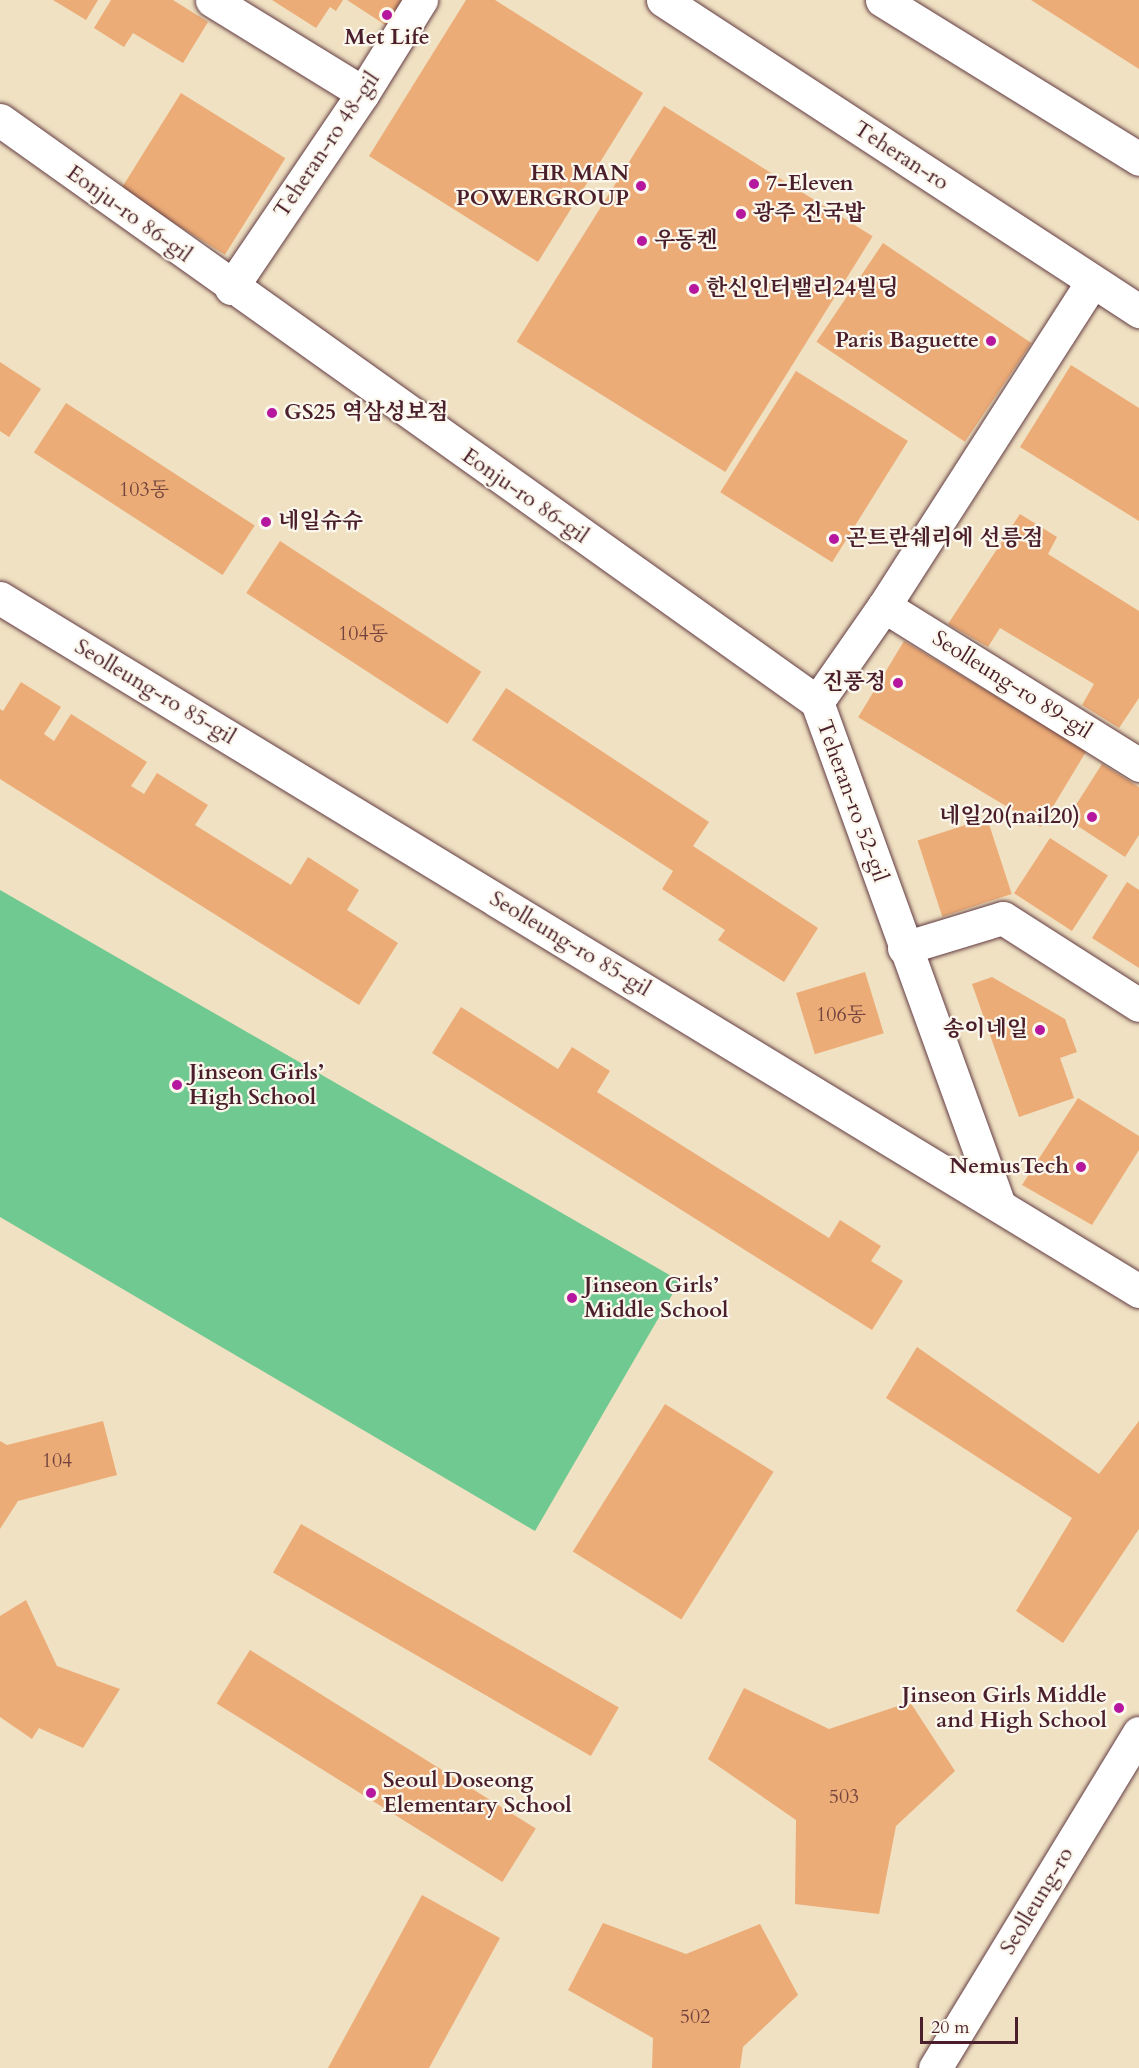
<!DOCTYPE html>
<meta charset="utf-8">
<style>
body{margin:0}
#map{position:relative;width:1139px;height:2068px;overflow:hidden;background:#f0e1c2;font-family:Cardo,"Noto Serif KR",serif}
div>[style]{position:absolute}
.green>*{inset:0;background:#70c990}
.building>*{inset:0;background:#ecac77;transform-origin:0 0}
.roads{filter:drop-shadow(0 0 2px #633c42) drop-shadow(0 0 2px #633c42)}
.minor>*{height:33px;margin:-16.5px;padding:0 16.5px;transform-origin:16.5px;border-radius:16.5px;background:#fff}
.major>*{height:33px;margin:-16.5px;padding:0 16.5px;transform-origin:16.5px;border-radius:16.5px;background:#fff}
.dots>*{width:16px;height:16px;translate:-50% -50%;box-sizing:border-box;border:3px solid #fbf7ec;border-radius:50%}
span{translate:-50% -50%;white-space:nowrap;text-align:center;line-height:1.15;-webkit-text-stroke:4.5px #fbf7ec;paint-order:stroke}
.number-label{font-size:20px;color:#72423e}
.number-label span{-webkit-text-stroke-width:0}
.poi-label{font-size:22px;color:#4a1f2b;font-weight:700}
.right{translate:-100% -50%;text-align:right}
.left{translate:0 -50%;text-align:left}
.street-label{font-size:22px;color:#4a1f2b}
.scale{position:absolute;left:920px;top:2017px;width:98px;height:27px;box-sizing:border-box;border:3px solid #4a1f2b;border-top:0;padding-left:8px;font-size:18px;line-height:21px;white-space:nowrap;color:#4a1f2b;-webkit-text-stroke:4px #fbf7ec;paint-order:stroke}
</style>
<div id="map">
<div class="green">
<i style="clip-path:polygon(0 890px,680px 1281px,535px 1531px,0 1217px)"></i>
</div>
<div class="building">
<i style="clip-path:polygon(53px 0,98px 0,86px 20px)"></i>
<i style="clip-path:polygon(111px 0,173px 0,208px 22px,183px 63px,133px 33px,124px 47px,94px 28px)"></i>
<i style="clip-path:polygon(272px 0,343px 0,336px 11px,330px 7px,316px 28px)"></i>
<i style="clip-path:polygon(347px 0,413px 0,393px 30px)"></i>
<i style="clip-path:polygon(466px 0,495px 0,643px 93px,538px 262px,369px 156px)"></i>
<i style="clip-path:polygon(1031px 0,1139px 0,1139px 69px)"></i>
<i style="left:181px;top:93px;width:123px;height:114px;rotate:32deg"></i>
<i style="left:664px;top:106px;width:246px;height:278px;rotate:32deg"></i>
<i style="left:883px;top:243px;width:179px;height:119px;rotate:34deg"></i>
<i style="clip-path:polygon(0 362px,41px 389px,9px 437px,0 431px)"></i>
<i style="clip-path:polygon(1071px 365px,1139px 408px,1139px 521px,1020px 447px)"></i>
<i style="left:796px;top:371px;width:132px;height:143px;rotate:32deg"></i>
<i style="left:66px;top:403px;width:225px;height:59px;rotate:33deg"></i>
<i style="clip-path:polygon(1020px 514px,1057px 537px,1048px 554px,1139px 611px,1139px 698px,1119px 728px,1082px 705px,1094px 684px,1000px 628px,988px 647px,948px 624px)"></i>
<i style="left:280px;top:541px;width:240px;height:62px;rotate:33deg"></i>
<i style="left:904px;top:641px;width:213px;height:89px;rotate:31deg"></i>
<i style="clip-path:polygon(21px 682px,61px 707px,44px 734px,54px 741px,71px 714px,147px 762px,131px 786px,144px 794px,157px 773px,208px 805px,195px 825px,291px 885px,308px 857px,359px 890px,347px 910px,398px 943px,359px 1005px,0 779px,0 709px,3px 711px)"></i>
<i style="clip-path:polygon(506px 688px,709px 822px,693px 846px,818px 928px,784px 982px,718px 940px,725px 930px,662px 889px,673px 871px,472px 740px)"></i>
<i style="clip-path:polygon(1102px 764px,1139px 787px,1139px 835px,1125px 857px,1067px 819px)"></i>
<i style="left:987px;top:818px;width:80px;height:73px;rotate:72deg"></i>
<i style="left:1050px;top:838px;width:69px;height:66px;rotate:33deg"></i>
<i style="clip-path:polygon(1127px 882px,1139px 890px,1139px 968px,1092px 938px)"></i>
<i style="left:865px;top:972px;width:64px;height:72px;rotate:73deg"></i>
<i style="clip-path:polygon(992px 977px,1065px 1019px,1077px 1052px,1060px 1058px,1074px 1098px,1019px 1117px,972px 984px)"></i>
<i style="clip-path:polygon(461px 1007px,558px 1069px,572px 1047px,610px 1071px,597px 1092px,829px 1238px,840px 1220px,881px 1246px,871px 1261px,903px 1281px,872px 1330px,432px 1053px)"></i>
<i style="clip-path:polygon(1078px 1098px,1139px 1136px,1139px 1150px,1092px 1225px,1022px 1185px)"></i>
<i style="clip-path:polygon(917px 1347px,1099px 1474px,1139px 1421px,1139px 1529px,1063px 1643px,1016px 1611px,1072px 1518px,886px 1398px)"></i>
<i style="left:665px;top:1404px;width:128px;height:174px;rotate:32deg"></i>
<i style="clip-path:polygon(103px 1421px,117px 1475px,18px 1501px,0 1529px,0 1441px,7px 1445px)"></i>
<i style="left:301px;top:1524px;width:367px;height:56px;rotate:30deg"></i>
<i style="clip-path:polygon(26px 1600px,57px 1666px,120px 1689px,83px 1748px,39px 1728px,32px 1739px,0 1717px,0 1616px)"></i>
<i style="left:250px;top:1650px;width:337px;height:63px;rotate:32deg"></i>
<i style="clip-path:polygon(744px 1688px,829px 1729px,910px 1702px,955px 1771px,896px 1826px,879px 1914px,795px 1904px,796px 1820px,708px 1759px)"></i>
<i style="clip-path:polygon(422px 1895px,500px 1938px,429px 2068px,328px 2068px)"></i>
<i style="clip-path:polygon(603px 1923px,686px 1954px,760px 1924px,798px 1995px,743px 2047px,740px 2068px,652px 2068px,653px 2038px,568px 1990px)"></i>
</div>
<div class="roads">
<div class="minor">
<i style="left:212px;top:0;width:177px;rotate:31.6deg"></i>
<i style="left:0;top:120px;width:1003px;rotate:35.46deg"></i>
<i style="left:231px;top:288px;width:235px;rotate:-55.9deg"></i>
<i style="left:363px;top:93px;width:110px;rotate:-58.1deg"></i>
<i style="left:0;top:598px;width:1333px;rotate:31.32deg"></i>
<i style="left:884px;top:606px;width:301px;rotate:31.9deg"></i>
<i style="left:904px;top:948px;width:103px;rotate:-16.9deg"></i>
<i style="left:1003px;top:918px;width:161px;rotate:32.6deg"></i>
<i style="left:998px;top:1202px;width:532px;rotate:-109.9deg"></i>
<i style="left:817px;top:702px;width:117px;rotate:-55.1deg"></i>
<i style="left:884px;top:606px;width:385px;rotate:-57.3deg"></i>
</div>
<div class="major">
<i style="left:663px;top:0;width:569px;rotate:33.16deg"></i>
<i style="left:882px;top:0;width:302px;rotate:31.7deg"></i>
<i style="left:935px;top:2068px;width:392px;rotate:-58.7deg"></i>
</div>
</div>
<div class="dots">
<i style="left:387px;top:15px;background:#b5179e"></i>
<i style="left:754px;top:184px;background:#b5179e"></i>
<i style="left:641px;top:186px;background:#b5179e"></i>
<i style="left:741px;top:214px;background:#b5179e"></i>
<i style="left:642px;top:241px;background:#b5179e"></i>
<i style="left:694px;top:289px;background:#b5179e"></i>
<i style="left:991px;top:341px;background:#b5179e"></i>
<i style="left:272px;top:413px;background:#b5179e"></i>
<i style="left:266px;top:522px;background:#b5179e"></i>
<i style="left:834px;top:539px;background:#b5179e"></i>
<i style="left:898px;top:683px;background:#b5179e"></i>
<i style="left:1092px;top:817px;background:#b5179e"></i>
<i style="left:1040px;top:1030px;background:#b5179e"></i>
<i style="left:177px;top:1085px;background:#b5179e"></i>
<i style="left:1081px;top:1167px;background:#b5179e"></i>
<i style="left:572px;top:1298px;background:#b5179e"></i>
<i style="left:1119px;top:1708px;background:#b5179e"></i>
<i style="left:371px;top:1793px;background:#b5179e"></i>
</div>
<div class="number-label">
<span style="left:144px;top:489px">103동</span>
<span style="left:363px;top:633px">104동</span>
<span style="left:841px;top:1014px">106동</span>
<span style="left:57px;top:1460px">104</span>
<span style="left:844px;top:1796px">503</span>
<span style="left:695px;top:2016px">502</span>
</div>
<div class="poi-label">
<span style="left:387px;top:38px">Met Life</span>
<span class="right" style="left:629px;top:186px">HR MAN<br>POWERGROUP</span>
<span class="left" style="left:766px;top:184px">7-Eleven</span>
<span class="left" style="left:753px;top:214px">광주 진국밥</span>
<span class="left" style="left:654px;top:241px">우동켄</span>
<span class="left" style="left:706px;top:289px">한신인터밸리24빌딩</span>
<span class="right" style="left:979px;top:341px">Paris Baguette</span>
<span class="left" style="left:284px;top:413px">GS25 역삼성보점</span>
<span class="left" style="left:278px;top:522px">네일슈슈</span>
<span class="left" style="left:846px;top:539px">곤트란쉐리에 선릉점</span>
<span class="right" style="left:886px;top:683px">진풍정</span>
<span class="right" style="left:1080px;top:817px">네일20(nail20)</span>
<span class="right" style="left:1028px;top:1030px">송이네일</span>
<span class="left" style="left:189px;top:1085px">Jinseon Girls’<br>High School</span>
<span class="right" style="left:1069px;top:1167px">NemusTech</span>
<span class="left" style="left:584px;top:1298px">Jinseon Girls’<br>Middle School</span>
<span class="right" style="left:1107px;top:1708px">Jinseon Girls Middle<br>and High School</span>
<span class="left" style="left:383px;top:1793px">Seoul Doseong<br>Elementary School</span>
</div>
<div class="street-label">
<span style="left:327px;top:145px;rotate:-56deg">Teheran-ro 48-gil</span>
<span style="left:901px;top:156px;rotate:33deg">Teheran-ro</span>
<span style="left:129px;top:214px;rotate:36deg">Eonju-ro 86-gil</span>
<span style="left:525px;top:496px;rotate:35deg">Eonju-ro 86-gil</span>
<span style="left:1012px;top:685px;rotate:32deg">Seolleung-ro 89-gil</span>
<span style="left:155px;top:692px;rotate:31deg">Seolleung-ro 85-gil</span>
<span style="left:852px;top:801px;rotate:70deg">Teheran-ro 52-gil</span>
<span style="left:570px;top:944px;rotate:31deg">Seolleung-ro 85-gil</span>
<span style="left:1037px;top:1901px;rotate:-59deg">Seolleung-ro</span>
</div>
<div class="scale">20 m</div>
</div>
